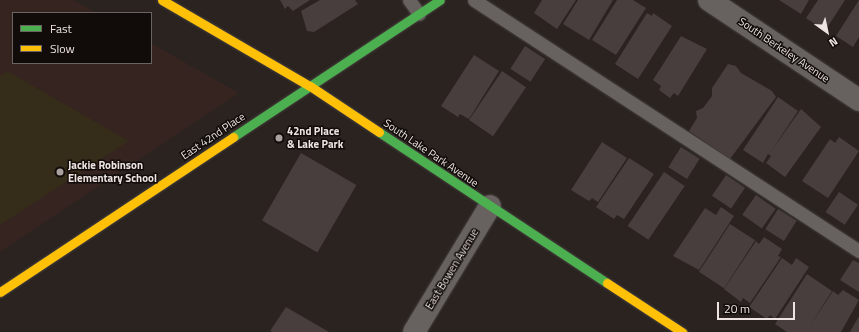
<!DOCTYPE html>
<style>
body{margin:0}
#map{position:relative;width:859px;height:332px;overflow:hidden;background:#2a2320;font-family:"Titillium Web",sans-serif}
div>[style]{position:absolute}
.built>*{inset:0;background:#35241f}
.green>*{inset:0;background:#352c19}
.building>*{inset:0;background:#483e3e;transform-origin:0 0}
.roads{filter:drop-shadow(0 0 1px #46403e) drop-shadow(0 0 1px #46403e)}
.lane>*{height:13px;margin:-6.5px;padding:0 6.5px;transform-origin:6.5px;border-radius:6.5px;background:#676260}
.street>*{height:22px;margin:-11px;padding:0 11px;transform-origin:11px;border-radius:11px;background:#676260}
.fast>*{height:9px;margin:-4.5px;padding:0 4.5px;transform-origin:4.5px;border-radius:4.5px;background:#4caf50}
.slow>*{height:9px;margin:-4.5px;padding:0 4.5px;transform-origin:4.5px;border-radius:4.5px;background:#ffc107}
.dots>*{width:11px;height:11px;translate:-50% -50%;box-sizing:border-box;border:2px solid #110c0a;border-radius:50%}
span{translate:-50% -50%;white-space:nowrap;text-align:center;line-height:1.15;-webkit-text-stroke:3px #110c0a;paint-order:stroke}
.street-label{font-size:11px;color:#eee5e3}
.poi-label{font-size:11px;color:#eee5e3;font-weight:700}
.left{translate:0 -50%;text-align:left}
.legend{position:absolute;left:12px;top:12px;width:140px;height:52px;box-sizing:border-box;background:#110c0a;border:1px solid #696361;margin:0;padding:5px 7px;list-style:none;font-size:12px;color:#eee5e3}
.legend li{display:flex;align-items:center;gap:8px;height:20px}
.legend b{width:20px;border:1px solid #696361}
.north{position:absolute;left:807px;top:12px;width:40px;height:40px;-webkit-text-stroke:3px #110c0a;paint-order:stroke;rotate:147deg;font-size:11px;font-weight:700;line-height:16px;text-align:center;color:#eee5e3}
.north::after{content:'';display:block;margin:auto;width:14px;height:18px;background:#eee5e3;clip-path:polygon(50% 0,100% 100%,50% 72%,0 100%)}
.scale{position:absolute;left:717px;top:302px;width:78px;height:18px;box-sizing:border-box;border:2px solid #eee5e3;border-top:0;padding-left:5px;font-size:12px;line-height:14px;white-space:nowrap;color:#eee5e3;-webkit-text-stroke:3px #110c0a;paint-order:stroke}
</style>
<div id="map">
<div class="built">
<i style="clip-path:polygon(0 0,74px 0,97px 13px,13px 13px,13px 63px,151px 63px,151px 43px,239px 93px,0 252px)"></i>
</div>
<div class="green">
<i style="clip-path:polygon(7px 71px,129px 141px,0 225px,0 76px)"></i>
</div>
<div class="building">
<i style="clip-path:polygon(280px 0,310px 0,293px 11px,288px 6px,285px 9px)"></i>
<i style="clip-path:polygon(320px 0,355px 0,358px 4px,314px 32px,307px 31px,301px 11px)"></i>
<i style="clip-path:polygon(542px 0,576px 0,557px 29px,534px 13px)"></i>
<i style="clip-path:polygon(578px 0,613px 0,589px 40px,563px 24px)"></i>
<i style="clip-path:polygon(617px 0,633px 0,646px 8px,616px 55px,592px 40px)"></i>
<i style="clip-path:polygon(779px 0,809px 0,801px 14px)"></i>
<i style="clip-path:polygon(818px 0,845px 0,825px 31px,806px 18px)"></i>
<i style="clip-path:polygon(859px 0,859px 37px,853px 47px,836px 36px)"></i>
<i style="clip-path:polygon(647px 13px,652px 16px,653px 13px,672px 26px,638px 79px,615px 64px)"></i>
<i style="clip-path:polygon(681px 36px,707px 49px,678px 96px,674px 93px,670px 98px,659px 90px,661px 86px,653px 80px)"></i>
<i style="left:525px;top:46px;width:24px;height:27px;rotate:33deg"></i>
<i style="clip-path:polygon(474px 55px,499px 71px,469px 119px,460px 114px,458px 117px,441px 106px)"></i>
<i style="clip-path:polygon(728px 64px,736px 66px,741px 73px,772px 91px,776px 97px,730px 159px,689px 131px,697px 118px,696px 111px,703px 108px,712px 96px,712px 88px)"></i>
<i style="left:502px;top:71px;width:29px;height:59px;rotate:34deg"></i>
<i style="clip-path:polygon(778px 97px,798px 111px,770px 153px,801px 109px,821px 127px,785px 177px,766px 163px,771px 156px,768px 154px,763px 163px,743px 150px)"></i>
<i style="clip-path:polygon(839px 137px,859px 151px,828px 198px,802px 181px,830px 139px,835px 143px)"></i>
<i style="clip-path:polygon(602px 142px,627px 158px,598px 202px,592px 198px,589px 201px,571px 190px)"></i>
<i style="left:681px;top:147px;width:22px;height:24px;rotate:32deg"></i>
<i style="left:301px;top:153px;width:64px;height:78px;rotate:30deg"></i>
<i style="clip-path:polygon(629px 158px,654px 174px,624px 219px,617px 215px,614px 219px,596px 207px)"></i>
<i style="left:664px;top:172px;width:25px;height:65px;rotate:34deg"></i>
<i style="left:726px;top:175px;width:23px;height:25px;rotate:34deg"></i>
<i style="left:839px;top:192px;width:23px;height:24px;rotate:34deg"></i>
<i style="left:756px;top:195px;width:24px;height:24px;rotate:35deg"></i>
<i style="clip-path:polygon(721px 207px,734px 216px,699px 270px,673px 256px,705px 208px,716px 215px)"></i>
<i style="left:778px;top:209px;width:22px;height:24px;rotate:32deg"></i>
<i style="left:730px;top:224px;width:30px;height:57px;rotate:33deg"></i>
<i style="clip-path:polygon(764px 237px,782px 249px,778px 256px,781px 257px,750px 303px,743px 298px,741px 302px,724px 289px,756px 241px,759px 244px)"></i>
<i style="clip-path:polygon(782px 258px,792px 265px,796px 258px,809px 267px,775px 319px,770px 315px,767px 319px,749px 307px)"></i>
<i style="clip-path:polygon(853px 260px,859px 263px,859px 292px,840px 280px)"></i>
<i style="clip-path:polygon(807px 274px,832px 291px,809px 327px,833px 291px,838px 295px,843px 290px,859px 300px,841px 332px,787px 332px,775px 324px)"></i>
<i style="clip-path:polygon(286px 307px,329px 332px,273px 332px,270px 331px)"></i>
<i style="clip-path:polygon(859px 316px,859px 332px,850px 332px)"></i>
</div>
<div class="roads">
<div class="lane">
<i style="left:409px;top:0;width:17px;rotate:54deg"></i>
<i style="left:474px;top:0;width:460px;rotate:33.1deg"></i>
</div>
<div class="street">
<i style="left:709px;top:0;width:180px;rotate:33.7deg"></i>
<i style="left:414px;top:332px;width:147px;rotate:-58.9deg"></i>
</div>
<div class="fast">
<i style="left:379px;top:132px;width:273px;rotate:33.5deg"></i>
<i style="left:233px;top:137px;width:248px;rotate:-33.5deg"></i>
</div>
<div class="slow">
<i style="left:162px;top:0;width:171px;rotate:30.2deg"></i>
<i style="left:310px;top:86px;width:83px;rotate:33.7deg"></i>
<i style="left:607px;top:283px;width:90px;rotate:33.2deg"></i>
<i style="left:0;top:292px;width:280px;rotate:-33.6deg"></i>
</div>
</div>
<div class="dots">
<i style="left:279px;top:138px;background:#a9a19f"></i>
<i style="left:60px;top:172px;background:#a9a19f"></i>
</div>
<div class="street-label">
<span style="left:784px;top:50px;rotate:34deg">South Berkeley Avenue</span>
<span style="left:213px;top:136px;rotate:-34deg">East 42nd Place</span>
<span style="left:431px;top:153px;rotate:34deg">South Lake Park Avenue</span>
<span style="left:452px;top:269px;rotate:-59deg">East Bowen Avenue</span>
</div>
<div class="poi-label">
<span class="left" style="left:287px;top:138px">42nd Place<br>&amp; Lake Park</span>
<span class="left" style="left:68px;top:172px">Jackie Robinson<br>Elementary School</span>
</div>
<ul class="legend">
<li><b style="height:5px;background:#4caf50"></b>Fast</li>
<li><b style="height:5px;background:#ffc107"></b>Slow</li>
</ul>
<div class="north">N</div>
<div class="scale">20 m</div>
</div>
